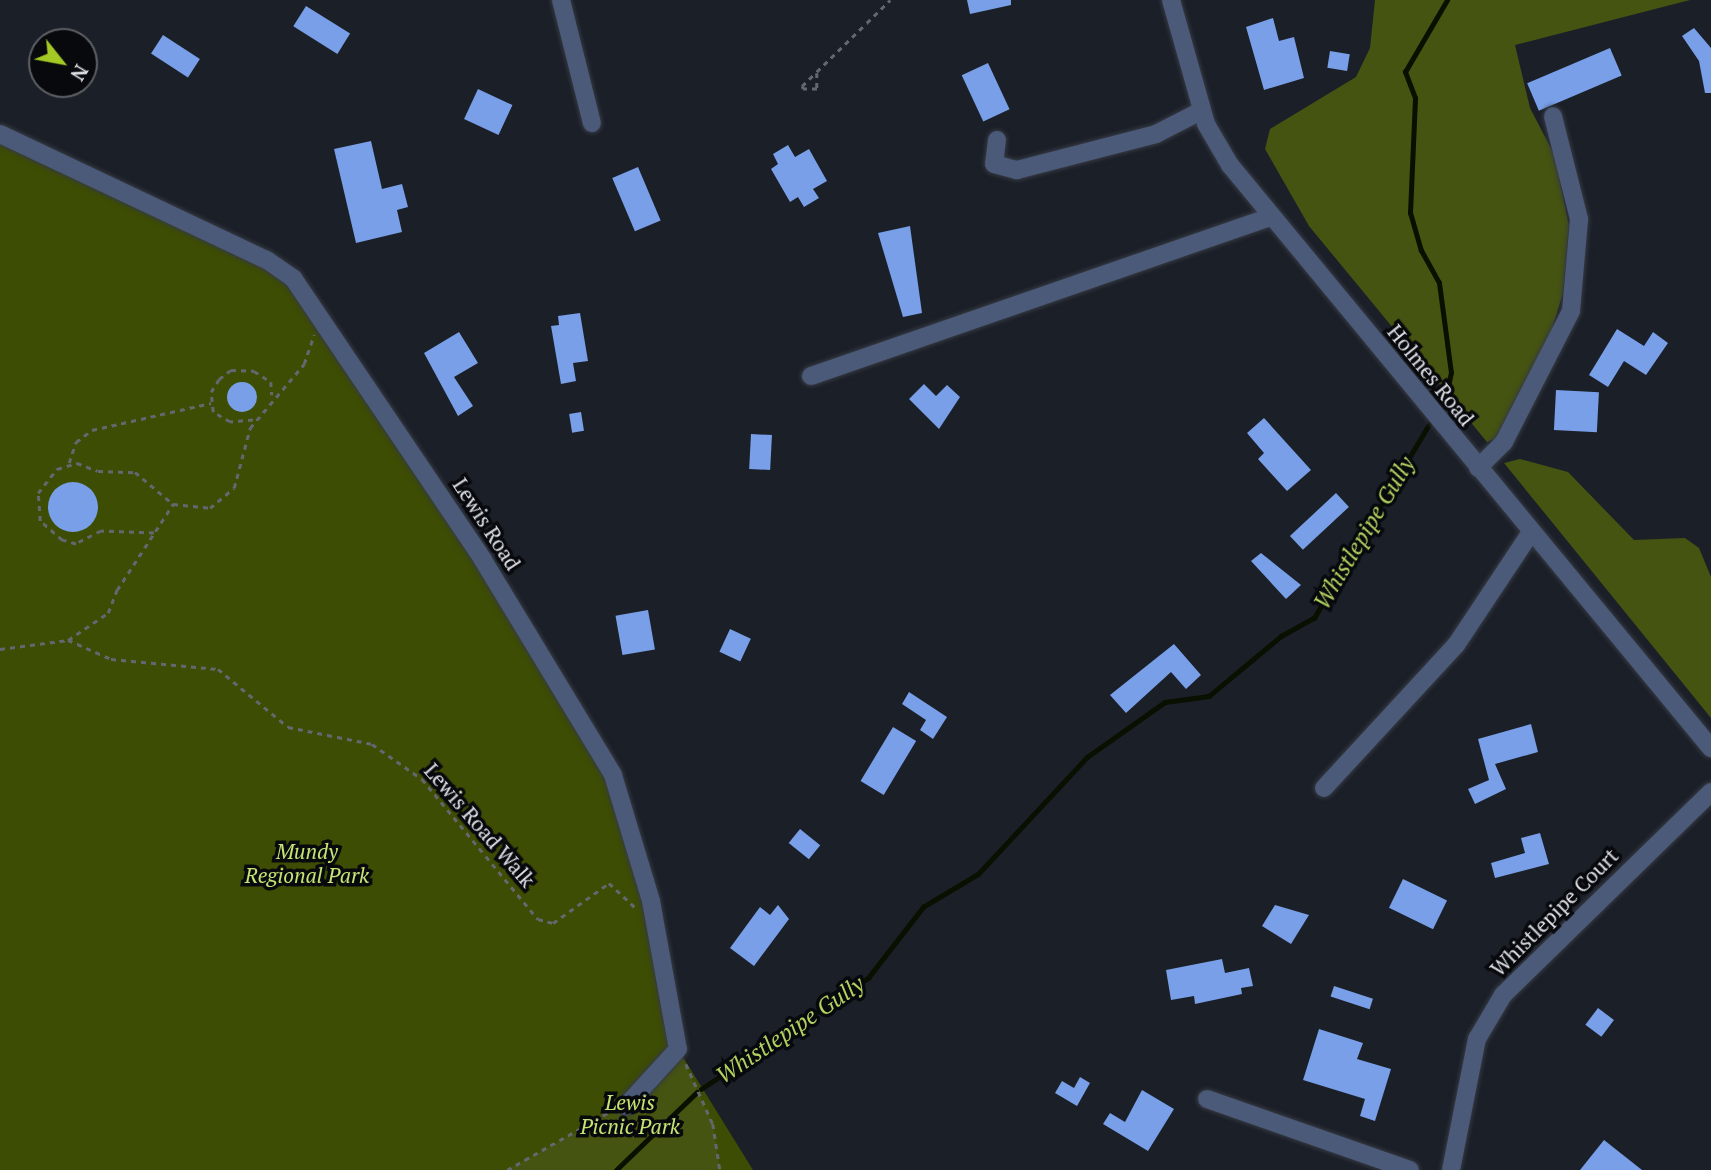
<!DOCTYPE html>
<style>
body{margin:0}
#map{position:relative;width:1711px;height:1170px;overflow:hidden;background:#1b1f28;font-family:"PT Serif",serif}
div>[style]{position:absolute}
.green>*{inset:0;background:#3d4d03}
.forest>*{inset:0;background:#455411}
.stream>*{height:4.5px;margin:-2.25px;padding:0 2.25px;transform-origin:2.25px;border-radius:2.25px;background:#0a1000}
.building>*{inset:0;background:#789fe7;transform-origin:0 0}
.round{border-radius:50%}
.path>*{height:2.5px;margin-top:-1.25px;transform-origin:0;background:repeating-linear-gradient(90deg,#64676f 0 5px,transparent 0 10px)}
.roads{filter:drop-shadow(0 0 2px #363a43) drop-shadow(0 0 2px #363a43)}
.minor>*{height:18px;margin:-9px;padding:0 9px;transform-origin:9px;border-radius:9px;background:#4a5a78}
span{translate:-50% -50%;white-space:nowrap;text-align:center;line-height:1.15;-webkit-text-stroke:7px #07090d;paint-order:stroke}
.street-label{font-size:21px;color:#dde0e6}
.park-label{font-size:21px;color:#c5e473;font-style:italic}
.water-label{font-size:23px;color:#b2d15f;font-style:italic}
.north{position:absolute;left:28px;top:28px;width:70px;height:70px;box-sizing:border-box;background:#07090d;border:2px solid #5d5f64;border-radius:50%;rotate:121deg;font-size:19px;font-weight:700;line-height:28px;text-align:center;color:#dde0e6}
.north::after{content:'';display:block;margin:auto;width:24px;height:32px;background:#a4c824;clip-path:polygon(50% 0,100% 100%,50% 72%,0 100%)}
</style>
<div id="map">
<div class="green">
<i style="clip-path:polygon(0 132px,293px 278px,613px 775px,678px 1049px,753px 1170px,0 1170px)"></i>
</div>
<div class="forest">
<i style="clip-path:polygon(1375px 0,1690px 0,1515px 45px,1530px 108px,1554px 154px,1569px 226px,1563px 293px,1549px 339px,1497px 438px,1487px 442px,1309px 226px,1265px 149px,1270px 129px,1356px 77px,1370px 48px)"></i>
<i style="clip-path:polygon(1520px 459px,1568px 472px,1634px 540px,1685px 538px,1699px 548px,1711px 577px,1711px 718px,1504px 463px)"></i>
<i style="clip-path:polygon(678px 1049px,713px 1124px,720px 1170px,507px 1170px,626px 1105px)"></i>
</div>
<div class="stream">
<i style="left:1446px;top:396px;width:24px;rotate:-78deg"></i>
<i style="left:1451px;top:373px;width:91px;rotate:-97.6deg"></i>
<i style="left:1439px;top:283px;width:37px;rotate:-119deg"></i>
<i style="left:1421px;top:251px;width:40px;rotate:-106deg"></i>
<i style="left:1410px;top:213px;width:115px;rotate:-87.5deg"></i>
<i style="left:1415px;top:98px;width:28px;rotate:-111deg"></i>
<i style="left:1405px;top:72px;width:83px;rotate:-59.7deg"></i>
<i style="left:701px;top:1089px;width:201px;rotate:-33.6deg"></i>
<i style="left:868px;top:978px;width:90px;rotate:-52.2deg"></i>
<i style="left:923px;top:907px;width:64px;rotate:-31deg"></i>
<i style="left:978px;top:874px;width:160px;rotate:-47deg"></i>
<i style="left:1087px;top:757px;width:95px;rotate:-35.2deg"></i>
<i style="left:1165px;top:702px;width:44px;rotate:-7.8deg"></i>
<i style="left:1209px;top:696px;width:94px;rotate:-39.8deg"></i>
<i style="left:1281px;top:636px;width:38px;rotate:-29deg"></i>
<i style="left:1314px;top:618px;width:227px;rotate:-59.3deg"></i>
<i style="left:616px;top:1170px;width:112px;rotate:-43.9deg"></i>
</div>
<div class="building">
<i style="clip-path:polygon(967px 0,1011px 0,1011px 5px,970px 14px)"></i>
<i style="left:306px;top:6px;width:52px;height:24px;rotate:32deg"></i>
<i style="clip-path:polygon(1273px 18px,1279px 41px,1294px 37px,1304px 78px,1264px 90px,1246px 27px)"></i>
<i style="clip-path:polygon(1694px 28px,1711px 48px,1711px 93px,1705px 93px,1699px 61px,1682px 36px)"></i>
<i style="left:163px;top:35px;width:44px;height:22px;rotate:33deg"></i>
<i style="left:1610px;top:48px;width:30px;height:90px;rotate:67deg"></i>
<i style="left:1330px;top:51px;width:20px;height:17px;rotate:9deg"></i>
<i style="left:988px;top:63px;width:51px;height:29px;rotate:65deg"></i>
<i style="left:478px;top:89px;width:38px;height:33px;rotate:25deg"></i>
<i style="clip-path:polygon(371px 141px,382px 189px,402px 184px,408px 207px,397px 210px,402px 232px,356px 243px,334px 149px)"></i>
<i style="clip-path:polygon(788px 145px,795px 157px,809px 149px,827px 181px,813px 189px,819px 198px,804px 207px,798px 197px,790px 202px,771px 169px,778px 164px,773px 154px)"></i>
<i style="left:638px;top:167px;width:58px;height:28px;rotate:67deg"></i>
<i style="clip-path:polygon(910px 226px,922px 313px,903px 317px,878px 233px)"></i>
<i style="clip-path:polygon(580px 313px,588px 361px,573px 363px,576px 381px,561px 384px,551px 326px,559px 325px,558px 316px)"></i>
<i style="clip-path:polygon(1617px 329px,1644px 346px,1653px 332px,1668px 343px,1646px 375px,1624px 361px,1608px 387px,1589px 375px)"></i>
<i style="clip-path:polygon(459px 332px,478px 363px,454px 377px,473px 406px,458px 416px,424px 353px)"></i>
<i class="round" style="left:227px;top:382px;width:30px;height:30px"></i>
<i style="clip-path:polygon(924px 384px,936px 396px,947px 385px,960px 397px,939px 429px,909px 399px)"></i>
<i style="left:1556px;top:390px;width:43px;height:40px;rotate:3deg"></i>
<i style="left:581px;top:412px;width:19px;height:12px;rotate:81deg"></i>
<i style="clip-path:polygon(1264px 418px,1311px 470px,1287px 491px,1258px 459px,1264px 453px,1247px 433px)"></i>
<i style="left:751px;top:434px;width:21px;height:35px;rotate:3deg"></i>
<i class="round" style="left:48px;top:482px;width:50px;height:50px"></i>
<i style="left:1336px;top:493px;width:19px;height:63px;rotate:47deg"></i>
<i style="clip-path:polygon(1261px 553px,1301px 585px,1286px 599px,1251px 561px)"></i>
<i style="left:648px;top:610px;width:40px;height:33px;rotate:80deg"></i>
<i style="left:730px;top:629px;width:23px;height:25px;rotate:25deg"></i>
<i style="clip-path:polygon(1174px 644px,1201px 675px,1186px 689px,1171px 672px,1126px 713px,1110px 695px)"></i>
<i style="clip-path:polygon(909px 692px,947px 717px,933px 739px,920px 730px,926px 720px,902px 704px)"></i>
<i style="clip-path:polygon(1531px 724px,1538px 752px,1495px 764px,1506px 789px,1475px 804px,1468px 789px,1489px 780px,1478px 739px)"></i>
<i style="left:893px;top:727px;width:27px;height:63px;rotate:31deg"></i>
<i style="left:800px;top:829px;width:26px;height:18px;rotate:39deg"></i>
<i style="clip-path:polygon(1540px 833px,1549px 864px,1495px 878px,1491px 863px,1525px 853px,1521px 838px)"></i>
<i style="left:1403px;top:879px;width:49px;height:32px;rotate:26deg"></i>
<i style="clip-path:polygon(778px 905px,789px 919px,754px 966px,730px 948px,760px 907px,770px 915px)"></i>
<i style="clip-path:polygon(1275px 905px,1309px 915px,1291px 944px,1262px 926px)"></i>
<i style="clip-path:polygon(1222px 959px,1225px 973px,1249px 968px,1253px 986px,1241px 988px,1242px 994px,1195px 1004px,1194px 996px,1171px 1000px,1166px 970px)"></i>
<i style="left:1334px;top:986px;width:41px;height:11px;rotate:18deg"></i>
<i style="left:1598px;top:1008px;width:20px;height:21px;rotate:37deg"></i>
<i style="clip-path:polygon(1319px 1029px,1363px 1043px,1357px 1059px,1391px 1069px,1375px 1121px,1360px 1116px,1365px 1099px,1303px 1080px)"></i>
<i style="clip-path:polygon(1080px 1077px,1090px 1083px,1077px 1106px,1055px 1093px,1062px 1081px,1074px 1088px)"></i>
<i style="clip-path:polygon(1142px 1090px,1174px 1109px,1148px 1151px,1103px 1124px,1110px 1113px,1125px 1122px)"></i>
<i style="clip-path:polygon(1604px 1140px,1642px 1170px,1580px 1170px)"></i>
</div>
<div class="path">
<i style="left:817px;top:73px;width:16px;rotate:90deg"></i>
<i style="left:817px;top:89px;width:14px;rotate:180deg"></i>
<i style="left:803px;top:89px;width:3px;rotate:-108deg"></i>
<i style="left:802px;top:86px;width:123px;rotate:-44.3deg"></i>
<i style="left:253px;top:420px;width:23px;rotate:175deg"></i>
<i style="left:230px;top:422px;width:20px;rotate:-150deg"></i>
<i style="left:213px;top:412px;width:20px;rotate:-96deg"></i>
<i style="left:211px;top:392px;width:15px;rotate:-58deg"></i>
<i style="left:219px;top:379px;width:15px;rotate:-37deg"></i>
<i style="left:231px;top:370px;width:23px;rotate:2deg"></i>
<i style="left:254px;top:371px;width:20px;rotate:33deg"></i>
<i style="left:271px;top:382px;width:13px;rotate:86deg"></i>
<i style="left:69px;top:463px;width:22px;rotate:-72deg"></i>
<i style="left:76px;top:442px;width:20px;rotate:-37deg"></i>
<i style="left:92px;top:430px;width:122px;rotate:-12.8deg"></i>
<i style="left:154px;top:533px;width:53px;rotate:-177.8deg"></i>
<i style="left:101px;top:531px;width:28px;rotate:153deg"></i>
<i style="left:76px;top:544px;width:15px;rotate:-164deg"></i>
<i style="left:62px;top:540px;width:29px;rotate:-139deg"></i>
<i style="left:40px;top:521px;width:28px;rotate:-94deg"></i>
<i style="left:38px;top:493px;width:31px;rotate:-52deg"></i>
<i style="left:57px;top:469px;width:21px;rotate:-17deg"></i>
<i style="left:77px;top:463px;width:22px;rotate:21deg"></i>
<i style="left:98px;top:471px;width:37px;rotate:2deg"></i>
<i style="left:135px;top:472px;width:50px;rotate:40.1deg"></i>
<i style="left:68px;top:640px;width:47px;rotate:23.8deg"></i>
<i style="left:111px;top:659px;width:107px;rotate:5.3deg"></i>
<i style="left:218px;top:669px;width:91px;rotate:39.6deg"></i>
<i style="left:288px;top:727px;width:86px;rotate:11.4deg"></i>
<i style="left:372px;top:744px;width:61px;rotate:35deg"></i>
<i style="left:422px;top:779px;width:182px;rotate:50.4deg"></i>
<i style="left:538px;top:919px;width:16px;rotate:15deg"></i>
<i style="left:553px;top:923px;width:69px;rotate:-35.5deg"></i>
<i style="left:609px;top:883px;width:37px;rotate:43deg"></i>
<i style="left:0;top:649px;width:69px;rotate:-7.5deg"></i>
<i style="left:68px;top:640px;width:48px;rotate:-34deg"></i>
<i style="left:108px;top:613px;width:25px;rotate:-69deg"></i>
<i style="left:117px;top:590px;width:103px;rotate:-56.9deg"></i>
<i style="left:173px;top:504px;width:37px;rotate:6deg"></i>
<i style="left:210px;top:508px;width:31px;rotate:-40deg"></i>
<i style="left:234px;top:488px;width:62px;rotate:-75.1deg"></i>
<i style="left:250px;top:428px;width:84px;rotate:-49.8deg"></i>
<i style="left:304px;top:364px;width:31px;rotate:-71deg"></i>
<i style="left:686px;top:1064px;width:66px;rotate:65.8deg"></i>
<i style="left:713px;top:1124px;width:47px;rotate:81.3deg"></i>
<i style="left:507px;top:1170px;width:120px;rotate:-29.6deg"></i>
</div>
<div class="roads">
<div class="minor">
<i style="left:561px;top:0;width:127px;rotate:75.9deg"></i>
<i style="left:1171px;top:0;width:129px;rotate:74.2deg"></i>
<i style="left:1206px;top:124px;width:48px;rotate:59.7deg"></i>
<i style="left:1230px;top:165px;width:756px;rotate:50.48deg"></i>
<i style="left:0;top:134px;width:295px;rotate:25.3deg"></i>
<i style="left:267px;top:260px;width:32px;rotate:35deg"></i>
<i style="left:293px;top:278px;width:340px;rotate:56deg"></i>
<i style="left:483px;top:560px;width:251px;rotate:58.8deg"></i>
<i style="left:613px;top:775px;width:132px;rotate:73.2deg"></i>
<i style="left:651px;top:901px;width:150px;rotate:79.7deg"></i>
<i style="left:678px;top:1049px;width:77px;rotate:132.4deg"></i>
<i style="left:997px;top:140px;width:24px;rotate:97deg"></i>
<i style="left:994px;top:164px;width:24px;rotate:15deg"></i>
<i style="left:1017px;top:170px;width:144px;rotate:-14.5deg"></i>
<i style="left:1156px;top:134px;width:51px;rotate:-27.1deg"></i>
<i style="left:811px;top:376px;width:487px;rotate:-19.1deg"></i>
<i style="left:1478px;top:468px;width:37px;rotate:-45deg"></i>
<i style="left:1504px;top:442px;width:147px;rotate:-62.9deg"></i>
<i style="left:1571px;top:311px;width:92px;rotate:-85deg"></i>
<i style="left:1579px;top:219px;width:106px;rotate:-104.2deg"></i>
<i style="left:1324px;top:788px;width:195px;rotate:-47.3deg"></i>
<i style="left:1456px;top:645px;width:136px;rotate:-56.4deg"></i>
<i style="left:1207px;top:1099px;width:215px;rotate:19.3deg"></i>
<i style="left:1451px;top:1170px;width:134px;rotate:-78.8deg"></i>
<i style="left:1477px;top:1039px;width:51px;rotate:-59.4deg"></i>
<i style="left:1503px;top:995px;width:291px;rotate:-44.3deg"></i>
</div>
</div>
<div class="street-label">
<span style="left:1431px;top:375px;rotate:51deg">Holmes Road</span>
<span style="left:487px;top:524px;rotate:57deg">Lewis Road</span>
<span style="left:480px;top:825px;rotate:49deg">Lewis Road Walk</span>
<span style="left:1554px;top:912px;rotate:-45deg">Whistlepipe Court</span>
</div>
<div class="park-label">
<span style="left:307px;top:863px">Mundy<br>Regional Park</span>
<span style="left:630px;top:1114px">Lewis<br>Picnic Park</span>
</div>
<div class="water-label">
<span style="left:1364px;top:533px;rotate:-59deg">Whistlepipe Gully</span>
<span style="left:790px;top:1030px;rotate:-34deg">Whistlepipe Gully</span>
</div>
<div class="north">N</div>
</div>
